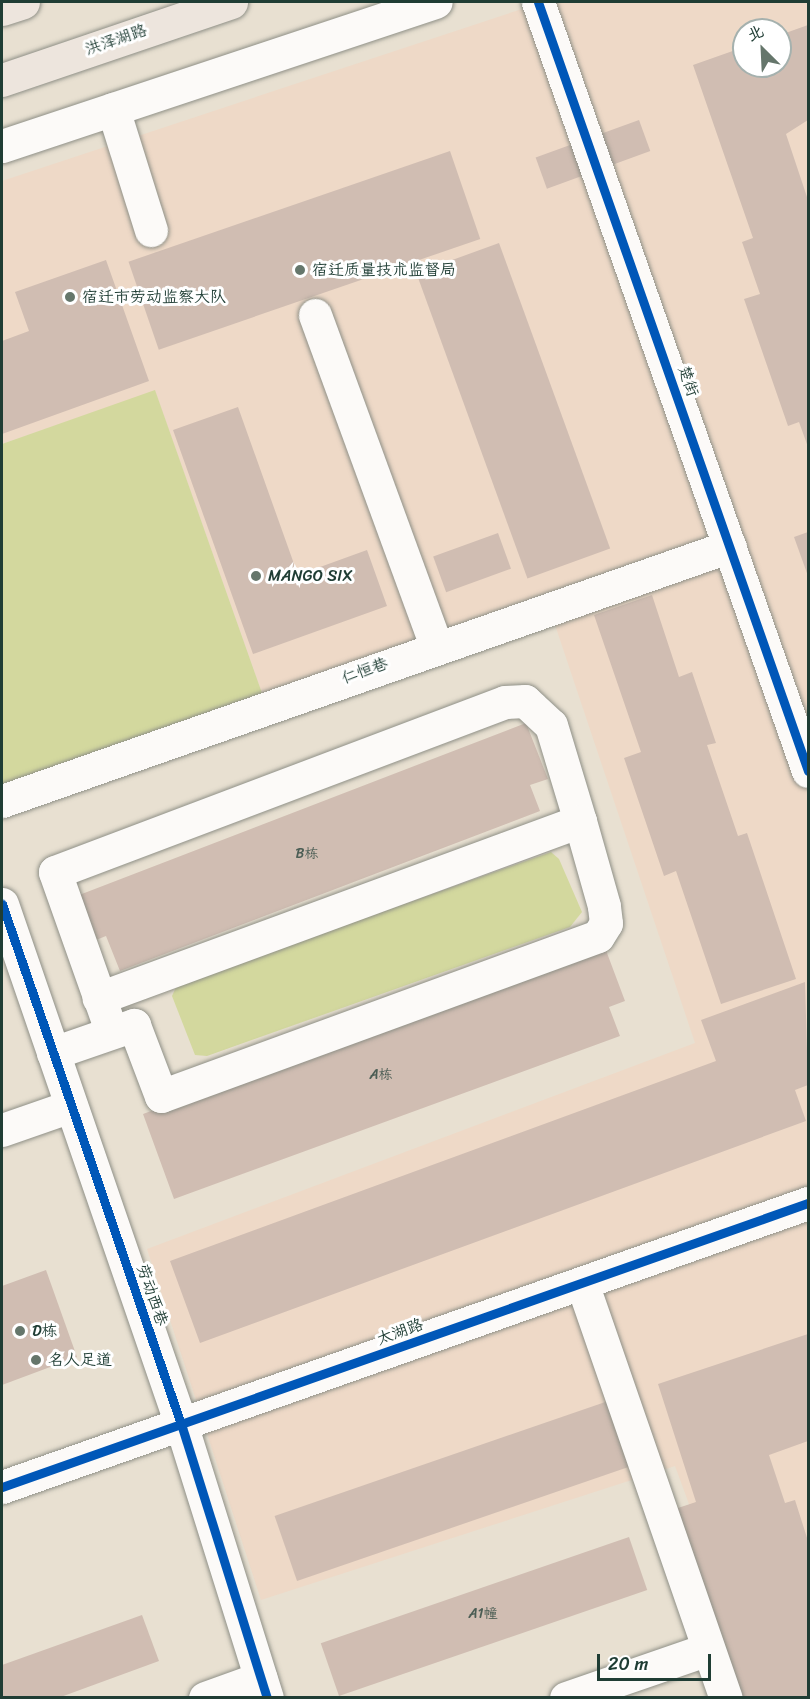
<!DOCTYPE html>
<meta charset="utf-8">
<style>
body{margin:0}
#map{position:relative;width:810px;height:1699px;overflow:hidden;background:#e8e0d1;font-family:Sriracha,"LXGW WenKai TC",sans-serif}
div>[style]{position:absolute}
.built>*{inset:0;background:#eed9c7}
.green>*{inset:0;background:#d3d89e}
.building>*{inset:0;background:#d0bdb2;transform-origin:0 0}
.roads{filter:drop-shadow(0 0 2px #8f9087) drop-shadow(0 0 2px #8f9087)}
.minor>*{height:33px;margin:-16.5px;padding:0 16.5px;transform-origin:16.5px;border-radius:16.5px;background:#fcfaf8}
.major>*{height:33px;margin:-16.5px;padding:0 16.5px;transform-origin:16.5px;border-radius:16.5px;background:#ede5dd}
.cycleway>*{height:9px;margin:-4.5px;padding:0 4.5px;transform-origin:4.5px;border-radius:4.5px;background:#0057b8}
.dots>*{width:16px;height:16px;translate:-50% -50%;box-sizing:border-box;border:3px solid #fff;border-radius:50%}
span{translate:-50% -50%;white-space:nowrap;text-align:center;line-height:1.15;-webkit-text-stroke:6px #fff;paint-order:stroke}
.number-label{font-size:14px;color:#4b5d54}
.number-label span{-webkit-text-stroke-width:0}
.street-label{font-size:16px;color:#1f3d34}
.poi-label{font-size:16px;color:#1f3d34}
.left{translate:0 -50%;text-align:left}
.frame{position:absolute;inset:0;border:3px solid #1f3d34;pointer-events:none}
.north{position:absolute;left:732px;top:18px;width:60px;height:60px;box-sizing:border-box;background:#fff;border:2px solid #a5b1ae;border-radius:50%;rotate:336deg;font-size:16px;font-weight:700;line-height:24px;text-align:center;color:#1f3d34}
.north::after{content:'';display:block;margin:auto;width:21px;height:27px;background:#65766b;clip-path:polygon(50% 0,100% 100%,50% 72%,0 100%)}
.scale{position:absolute;left:597px;top:1654px;width:114px;height:27px;box-sizing:border-box;border:3px solid #1f3d34;border-top:0;padding-left:8px;font-size:18px;line-height:21px;white-space:nowrap;color:#1f3d34;-webkit-text-stroke:4px #fff;paint-order:stroke}
</style>
<div id="map">
<div class="built">
<i style="clip-path:polygon(evenodd,543px 2px,808px 2px,808px 1697px,760px 1697px,675px 1466px,261px 1600px,147px 1249px,695px 1043px,545px 595px,263px 696px,155px 391px,2px 444px,2px 181px,543px 2px,744px 30px,780px 30px,780px 66px,744px 66px,744px 30px)"></i>
</div>
<div class="green">
<i style="clip-path:polygon(155px 390px,263px 696px,2px 789px,2px 444px)"></i>
<i style="clip-path:polygon(551px 852px,559px 859px,582px 912px,570px 927px,207px 1056px,195px 1055px,172px 996px,177px 985px)"></i>
</div>
<div class="building">
<i style="clip-path:polygon(808px 25px,808px 120px,786px 134px,808px 200px,808px 447px,799px 422px,788px 426px,744px 299px,760px 294px,742px 242px,753px 238px,693px 65px,744px 47px,744px 66px,780px 66px,780px 35px)"></i>
<i style="left:639px;top:120px;width:33px;height:110px;rotate:70deg"></i>
<i style="left:450px;top:151px;width:93px;height:340px;rotate:71deg"></i>
<i style="left:499px;top:243px;width:325px;height:88px;rotate:70deg"></i>
<i style="clip-path:polygon(106px 260px,149px 381px,2px 434px,2px 341px,29px 331px,15px 292px)"></i>
<i style="clip-path:polygon(238px 407px,298px 575px,367px 550px,387px 606px,253px 654px,173px 430px)"></i>
<i style="clip-path:polygon(808px 532px,808px 576px,794px 537px)"></i>
<i style="left:498px;top:533px;width:38px;height:69px;rotate:70deg"></i>
<i style="clip-path:polygon(652px 595px,679px 677px,692px 672px,716px 743px,707px 745px,738px 836px,747px 833px,796px 979px,721px 1004px,676px 871px,664px 876px,624px 758px,641px 752px,594px 615px)"></i>
<i style="clip-path:polygon(526px 723px,548px 779px,530px 785px,540px 811px,120px 971px,106px 936px,91px 942px,74px 897px)"></i>
<i style="clip-path:polygon(604px 945px,625px 1001px,609px 1007px,620px 1036px,174px 1199px,143px 1114px)"></i>
<i style="clip-path:polygon(805px 982px,808px 1085px,795px 1090px,806px 1121px,200px 1343px,170px 1261px,716px 1061px,701px 1020px)"></i>
<i style="clip-path:polygon(46px 1270px,77px 1357px,2px 1385px,2px 1286px)"></i>
<i style="clip-path:polygon(808px 1334px,808px 1441px,769px 1455px,785px 1503px,795px 1500px,808px 1541px,808px 1698px,734px 1698px,672px 1510px,696px 1502px,658px 1384px)"></i>
<i style="left:614px;top:1399px;width:69px;height:359px;rotate:71deg"></i>
<i style="left:629px;top:1537px;width:56px;height:326px;rotate:71deg"></i>
<i style="clip-path:polygon(142px 1615px,159px 1661px,58px 1698px,2px 1698px,2px 1665px)"></i>
</div>
<div class="roads">
<div class="minor">
<i style="left:538px;top:2px;width:815px;rotate:70.65deg"></i>
<i style="left:113px;top:109px;width:127px;rotate:72.6deg"></i>
<i style="left:2px;top:146px;width:457px;rotate:-18.4deg"></i>
<i style="left:315px;top:315px;width:352px;rotate:69.9deg"></i>
<i style="left:2px;top:801px;width:771px;rotate:-19.3deg"></i>
<i style="left:2px;top:904px;width:553px;rotate:71.01deg"></i>
<i style="left:182px;top:1427px;width:284px;rotate:72.6deg"></i>
<i style="left:107px;top:1019px;width:156px;rotate:-109.5deg"></i>
<i style="left:55px;top:872px;width:481px;rotate:-20.7deg"></i>
<i style="left:505px;top:702px;width:20px;rotate:-3deg"></i>
<i style="left:525px;top:701px;width:35px;rotate:43deg"></i>
<i style="left:551px;top:725px;width:100px;rotate:73.2deg"></i>
<i style="left:53px;top:1053px;width:86px;rotate:-19.1deg"></i>
<i style="left:134px;top:1025px;width:76px;rotate:69.2deg"></i>
<i style="left:161px;top:1096px;width:465px;rotate:-20.1deg"></i>
<i style="left:598px;top:936px;width:15px;rotate:-58deg"></i>
<i style="left:606px;top:923px;width:17px;rotate:-97deg"></i>
<i style="left:604px;top:906px;width:88px;rotate:-105.8deg"></i>
<i style="left:580px;top:821px;width:513px;rotate:159.8deg"></i>
<i style="left:2px;top:1130px;width:73px;rotate:-19.2deg"></i>
<i style="left:582px;top:1283px;width:439px;rotate:70.9deg"></i>
<i style="left:2px;top:1487px;width:855px;rotate:-19.41deg"></i>
<i style="left:205px;top:1698px;width:59px;rotate:-19.7deg"></i>
<i style="left:566px;top:1698px;width:150px;rotate:-19deg"></i>
</div>
<div class="major">
<i style="left:2px;top:9px;width:22px;rotate:-18deg"></i>
<i style="left:2px;top:80px;width:242px;rotate:-18.8deg"></i>
</div>
</div>
<div class="cycleway">
<i style="left:538px;top:2px;width:815px;rotate:70.65deg"></i>
<i style="left:2px;top:904px;width:553px;rotate:71.01deg"></i>
<i style="left:182px;top:1427px;width:284px;rotate:72.6deg"></i>
<i style="left:2px;top:1487px;width:855px;rotate:-19.41deg"></i>
</div>
<div class="dots">
<i style="left:300px;top:270px;background:#65766b"></i>
<i style="left:70px;top:297px;background:#65766b"></i>
<i style="left:256px;top:576px;background:#65766b"></i>
<i style="left:20px;top:1331px;background:#65766b"></i>
<i style="left:36px;top:1360px;background:#65766b"></i>
</div>
<div class="number-label">
<span style="left:307px;top:854px">B栋</span>
<span style="left:381px;top:1075px">A栋</span>
<span style="left:483px;top:1614px">A1幢</span>
</div>
<div class="street-label">
<span style="left:116px;top:40px;rotate:-19deg">洪泽湖路</span>
<span style="left:688px;top:381px;rotate:71deg">楚街</span>
<span style="left:365px;top:671px;rotate:-20deg">仁恒巷</span>
<span style="left:152px;top:1295px;rotate:71deg">劳动西巷</span>
<span style="left:400px;top:1332px;rotate:-20deg">太湖路</span>
</div>
<div class="poi-label">
<span class="left" style="left:312px;top:270px">宿迁质量技术监督局</span>
<span class="left" style="left:82px;top:297px">宿迁市劳动监察大队</span>
<span class="left" style="left:268px;top:576px">MANGO SIX</span>
<span class="left" style="left:32px;top:1331px">D栋</span>
<span class="left" style="left:48px;top:1360px">名人足道</span>
</div>
<div class="frame"></div>
<div class="north">北</div>
<div class="scale">20 m</div>
</div>
